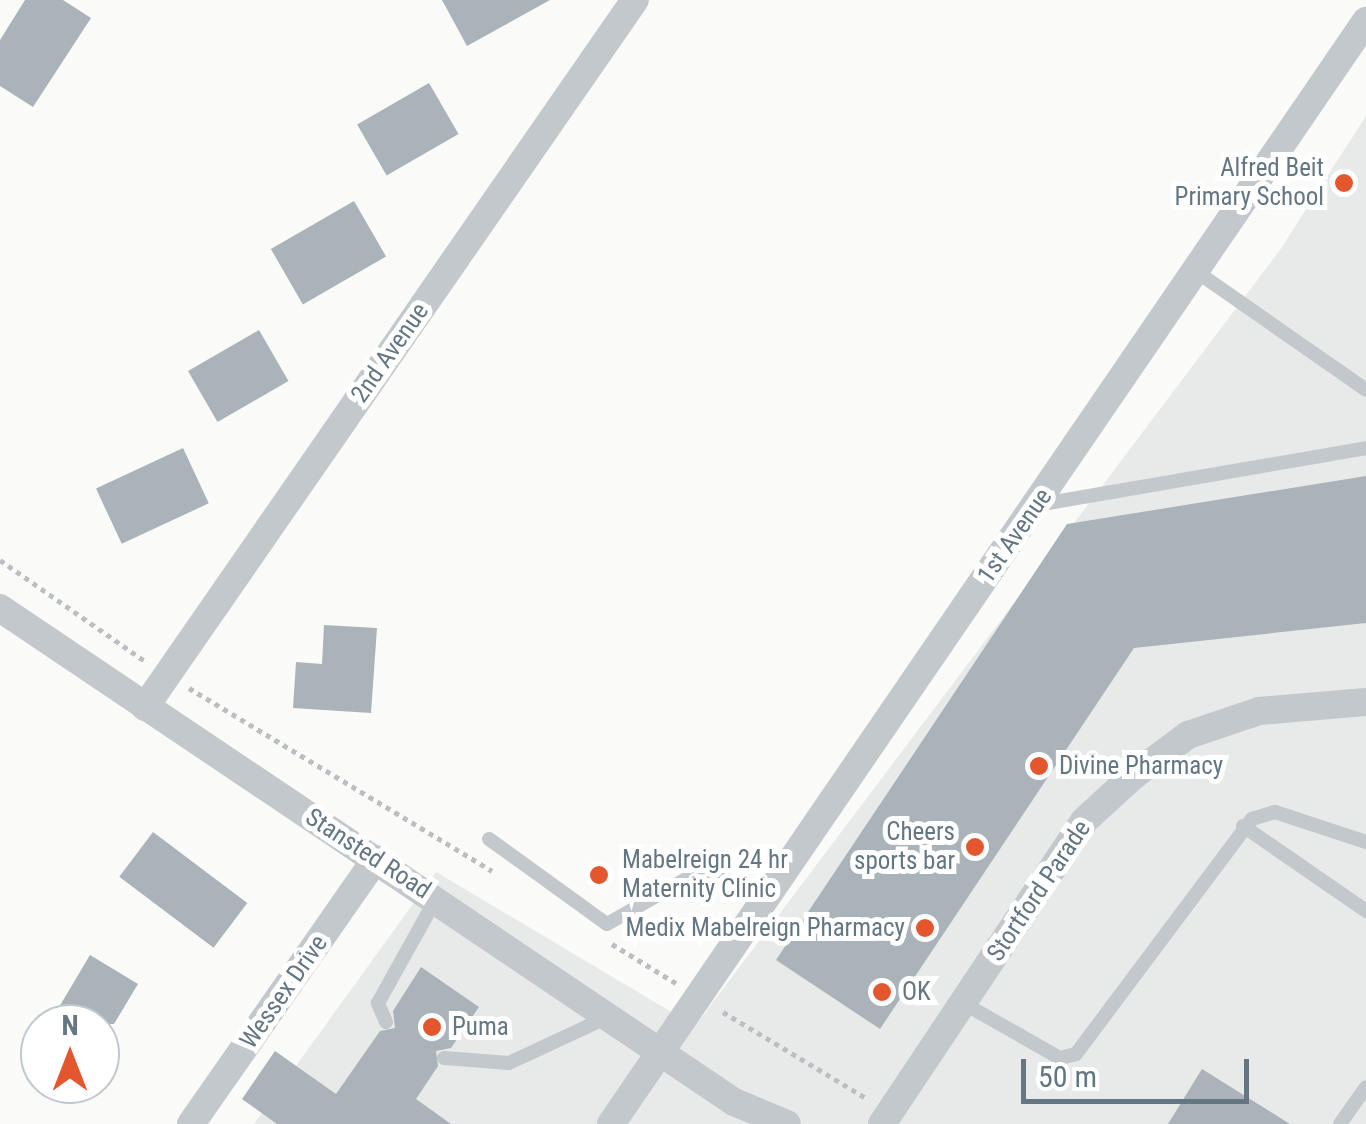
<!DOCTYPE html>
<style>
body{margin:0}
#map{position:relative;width:1366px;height:1124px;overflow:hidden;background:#fafaf8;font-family:"Roboto Condensed",sans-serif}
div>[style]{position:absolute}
.built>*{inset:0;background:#e8e9e9}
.building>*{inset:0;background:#aab3b9;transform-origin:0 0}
.path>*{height:5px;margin-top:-2.5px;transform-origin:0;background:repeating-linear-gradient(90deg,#bbbfc2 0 5px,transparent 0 10px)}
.lane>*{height:14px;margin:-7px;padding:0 7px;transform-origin:7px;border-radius:7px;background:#c3c8cc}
.street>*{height:28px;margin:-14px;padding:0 14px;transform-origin:14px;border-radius:14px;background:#c3c8cc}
.dots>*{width:28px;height:28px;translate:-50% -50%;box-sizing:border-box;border:5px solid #fff;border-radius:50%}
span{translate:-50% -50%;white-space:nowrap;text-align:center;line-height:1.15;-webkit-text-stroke:10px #fff;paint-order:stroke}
.poi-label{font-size:25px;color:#657683}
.right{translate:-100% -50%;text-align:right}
.left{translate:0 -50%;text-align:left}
.street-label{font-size:25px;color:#657683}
.north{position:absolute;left:20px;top:1004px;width:100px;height:100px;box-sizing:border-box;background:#fff;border:2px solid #c1c8cd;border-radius:50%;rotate:0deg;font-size:28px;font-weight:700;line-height:40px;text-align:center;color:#657683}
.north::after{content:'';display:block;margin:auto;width:35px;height:45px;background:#e4572e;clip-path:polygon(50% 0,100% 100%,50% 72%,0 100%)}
.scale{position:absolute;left:1021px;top:1059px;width:228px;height:45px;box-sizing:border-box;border:5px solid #657683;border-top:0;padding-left:12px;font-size:30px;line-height:35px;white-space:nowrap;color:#657683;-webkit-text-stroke:8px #fff;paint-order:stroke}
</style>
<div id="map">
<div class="built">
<i style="clip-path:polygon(1366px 116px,1366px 1124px,254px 1124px,436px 872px,695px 1026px,1280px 250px)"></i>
</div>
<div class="building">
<i style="clip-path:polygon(25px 0,63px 0,91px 18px,33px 107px,0 86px,0 40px)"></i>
<i style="clip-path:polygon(442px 0,550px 0,467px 46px)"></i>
<i style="left:429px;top:83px;width:59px;height:83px;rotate:60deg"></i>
<i style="left:354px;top:201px;width:64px;height:96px;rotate:60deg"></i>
<i style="left:259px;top:330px;width:59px;height:82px;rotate:60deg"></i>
<i style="left:183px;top:448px;width:61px;height:96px;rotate:65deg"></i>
<i style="clip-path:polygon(1366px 476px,1366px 623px,1134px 648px,880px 1029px,776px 960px,1067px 524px)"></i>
<i style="clip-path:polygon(324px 625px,377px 628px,371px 713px,293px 708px,296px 662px,322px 664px)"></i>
<i style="left:153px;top:832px;width:118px;height:56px;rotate:37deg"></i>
<i style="clip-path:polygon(90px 955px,138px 984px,114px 1024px,49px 1024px)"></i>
<i style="clip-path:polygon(421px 967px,479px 1007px,451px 1048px,436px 1051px,438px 1066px,416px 1099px,451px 1124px,277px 1124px,242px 1099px,275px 1051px,336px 1094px,380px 1031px,395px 1028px,393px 1011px)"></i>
<i style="clip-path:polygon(1202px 1069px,1290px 1124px,1168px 1124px)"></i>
</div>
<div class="path">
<i style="left:0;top:560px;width:177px;rotate:34.9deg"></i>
<i style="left:189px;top:688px;width:354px;rotate:31.1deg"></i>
<i style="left:612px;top:944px;width:75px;rotate:31.4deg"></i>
<i style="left:723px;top:1012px;width:169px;rotate:31deg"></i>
</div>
<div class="lane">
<i style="left:1197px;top:272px;width:206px;rotate:34.9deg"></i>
<i style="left:1037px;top:505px;width:334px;rotate:-9.8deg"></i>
<i style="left:1243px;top:826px;width:150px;rotate:34.6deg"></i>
<i style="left:489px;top:839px;width:145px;rotate:35.8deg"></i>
<i style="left:607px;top:924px;width:109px;rotate:-29.6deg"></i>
<i style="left:702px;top:870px;width:71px;rotate:17.9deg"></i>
<i style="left:963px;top:1003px;width:112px;rotate:29.6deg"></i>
<i style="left:1060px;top:1058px;width:16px;rotate:-14deg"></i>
<i style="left:1076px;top:1054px;width:294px;rotate:-53.2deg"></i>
<i style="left:1252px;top:819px;width:24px;rotate:-17deg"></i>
<i style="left:1275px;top:812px;width:96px;rotate:18.2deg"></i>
<i style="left:386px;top:1022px;width:21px;rotate:-113deg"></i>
<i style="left:378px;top:1003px;width:119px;rotate:-60.9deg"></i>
<i style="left:444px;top:1058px;width:65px;rotate:4.4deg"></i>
<i style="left:509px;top:1063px;width:111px;rotate:-25deg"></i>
<i style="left:1340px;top:1124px;width:45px;rotate:-54.9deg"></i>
</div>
<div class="street">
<i style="left:0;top:608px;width:885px;rotate:33.94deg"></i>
<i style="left:734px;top:1102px;width:57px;rotate:22.5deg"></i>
<i style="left:145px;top:707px;width:860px;rotate:-55.28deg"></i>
<i style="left:191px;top:1124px;width:323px;rotate:-55.1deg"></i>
<i style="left:611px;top:1124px;width:1337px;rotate:-55.61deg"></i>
<i style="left:882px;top:1124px;width:364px;rotate:-56.3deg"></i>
<i style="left:1084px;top:821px;width:67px;rotate:-42.6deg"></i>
<i style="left:1133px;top:776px;width:69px;rotate:-36.7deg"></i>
<i style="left:1188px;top:735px;width:75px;rotate:-18.7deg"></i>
<i style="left:1259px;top:711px;width:107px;rotate:-4.8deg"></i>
</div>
<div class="dots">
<i style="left:1344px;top:183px;background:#e4572e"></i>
<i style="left:1039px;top:766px;background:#e4572e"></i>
<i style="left:975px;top:847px;background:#e4572e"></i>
<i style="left:599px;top:875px;background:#e4572e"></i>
<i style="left:925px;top:928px;background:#e4572e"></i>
<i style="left:882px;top:992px;background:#e4572e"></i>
<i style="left:432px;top:1027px;background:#e4572e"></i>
</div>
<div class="poi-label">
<span class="right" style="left:1324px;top:183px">Alfred Beit<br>Primary School</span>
<span class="left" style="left:1059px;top:766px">Divine Pharmacy</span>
<span class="right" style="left:955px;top:847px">Cheers<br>sports bar</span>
<span class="left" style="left:622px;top:875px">Mabelreign 24 hr<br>Maternity Clinic</span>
<span class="right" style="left:905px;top:928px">Medix Mabelreign Pharmacy</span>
<span class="left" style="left:902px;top:992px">OK</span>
<span class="left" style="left:452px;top:1027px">Puma</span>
</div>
<div class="street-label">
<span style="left:390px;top:353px;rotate:-55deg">2nd Avenue</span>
<span style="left:1015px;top:536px;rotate:-55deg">1st Avenue</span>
<span style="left:368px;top:854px;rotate:33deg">Stansted Road</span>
<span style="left:1039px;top:891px;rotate:-56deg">Stortford Parade</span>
<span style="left:284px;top:992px;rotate:-55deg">Wessex Drive</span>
</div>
<div class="north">N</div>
<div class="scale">50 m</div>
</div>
